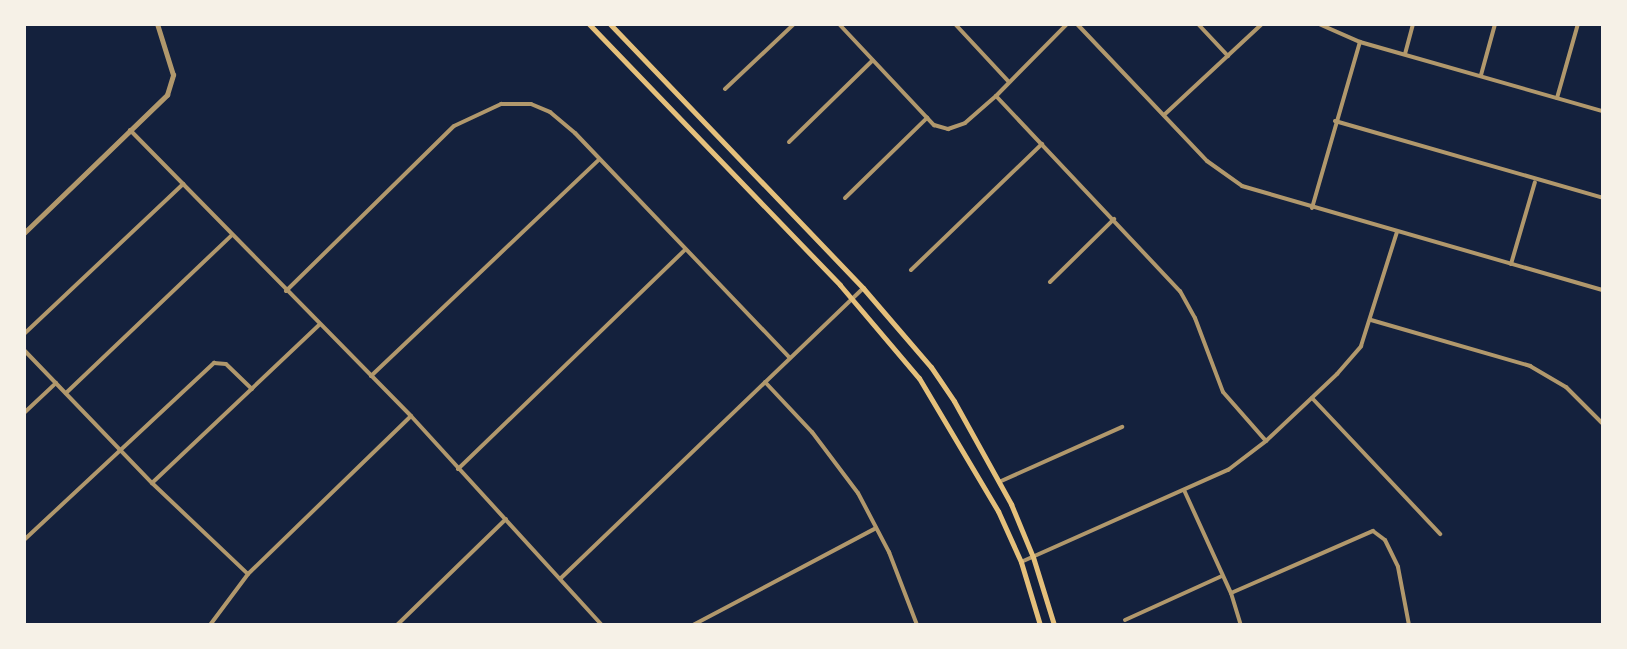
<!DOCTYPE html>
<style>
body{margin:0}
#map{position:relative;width:1627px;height:649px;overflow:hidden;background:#14213d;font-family:"DM Sans",sans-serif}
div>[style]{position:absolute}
.minor>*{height:4px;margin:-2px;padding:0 2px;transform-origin:2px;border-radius:2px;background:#b1986c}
.tertiary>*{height:4.5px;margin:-2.25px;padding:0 2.25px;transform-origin:2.25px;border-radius:2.25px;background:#b1986c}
.primary>*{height:5px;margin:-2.5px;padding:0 2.5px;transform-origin:2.5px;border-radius:2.5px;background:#e5c07b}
span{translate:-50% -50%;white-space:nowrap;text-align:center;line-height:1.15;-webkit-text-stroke:4.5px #f6f1e7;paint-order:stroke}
.frame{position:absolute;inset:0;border:26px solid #f6f1e7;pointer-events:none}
</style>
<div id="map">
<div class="minor">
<i style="left:839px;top:24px;width:139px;rotate:46.8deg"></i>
<i style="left:934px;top:125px;width:15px;rotate:16deg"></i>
<i style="left:948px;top:129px;width:18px;rotate:-19deg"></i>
<i style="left:965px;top:123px;width:41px;rotate:-41.1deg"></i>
<i style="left:996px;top:96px;width:101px;rotate:-45.4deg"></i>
<i style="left:955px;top:24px;width:79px;rotate:47deg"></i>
<i style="left:1077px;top:24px;width:189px;rotate:46.5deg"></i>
<i style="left:1207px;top:161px;width:43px;rotate:35.5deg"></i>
<i style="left:1242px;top:186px;width:376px;rotate:16.1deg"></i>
<i style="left:1198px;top:24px;width:44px;rotate:46.8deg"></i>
<i style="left:1319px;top:24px;width:45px;rotate:23.7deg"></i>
<i style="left:1360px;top:42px;width:253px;rotate:15.9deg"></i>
<i style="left:1405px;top:54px;width:31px;rotate:-75deg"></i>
<i style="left:1481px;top:75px;width:53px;rotate:-74.6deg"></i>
<i style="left:725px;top:89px;width:95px;rotate:-43.3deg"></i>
<i style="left:996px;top:96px;width:268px;rotate:46.7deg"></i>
<i style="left:1180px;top:291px;width:31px;rotate:61deg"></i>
<i style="left:1195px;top:318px;width:79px;rotate:69.3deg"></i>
<i style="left:1223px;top:392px;width:65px;rotate:48.7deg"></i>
<i style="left:1557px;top:98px;width:77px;rotate:-74.2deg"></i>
<i style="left:1164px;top:115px;width:134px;rotate:-42.9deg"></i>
<i style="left:1335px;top:121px;width:279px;rotate:16deg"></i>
<i style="left:130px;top:130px;width:401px;rotate:45.5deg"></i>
<i style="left:411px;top:416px;width:283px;rotate:47.6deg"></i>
<i style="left:789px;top:142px;width:117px;rotate:-44.3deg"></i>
<i style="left:845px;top:198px;width:115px;rotate:-44.3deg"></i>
<i style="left:1312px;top:208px;width:173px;rotate:-73.9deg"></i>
<i style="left:1511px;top:264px;width:85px;rotate:-73.7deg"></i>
<i style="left:911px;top:270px;width:182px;rotate:-43.9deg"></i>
<i style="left:1050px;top:282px;width:90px;rotate:-44.5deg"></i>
<i style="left:286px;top:291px;width:235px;rotate:-44.5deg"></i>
<i style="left:454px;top:126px;width:52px;rotate:-25.1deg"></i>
<i style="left:501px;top:104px;width:30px"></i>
<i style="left:531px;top:104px;width:21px;rotate:23deg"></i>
<i style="left:550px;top:112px;width:33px;rotate:40deg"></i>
<i style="left:575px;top:133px;width:311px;rotate:46.3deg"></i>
<i style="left:1371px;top:320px;width:166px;rotate:16.1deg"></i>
<i style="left:1530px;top:366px;width:42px;rotate:30.3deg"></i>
<i style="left:1566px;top:387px;width:52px;rotate:45deg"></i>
<i style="left:24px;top:334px;width:219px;rotate:-43.3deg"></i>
<i style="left:24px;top:350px;width:185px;rotate:46.1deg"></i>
<i style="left:152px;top:483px;width:132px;rotate:43.5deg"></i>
<i style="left:371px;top:376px;width:315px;rotate:-43.5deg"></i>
<i style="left:765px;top:382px;width:69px;rotate:46.8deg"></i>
<i style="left:812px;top:432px;width:76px;rotate:53deg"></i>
<i style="left:858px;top:493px;width:67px;rotate:62.3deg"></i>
<i style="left:889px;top:552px;width:78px;rotate:69deg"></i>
<i style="left:66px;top:393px;width:229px;rotate:-43.6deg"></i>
<i style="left:1312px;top:398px;width:187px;rotate:46.7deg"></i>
<i style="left:24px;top:413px;width:44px;rotate:-43.2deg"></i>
<i style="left:458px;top:469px;width:314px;rotate:-44deg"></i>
<i style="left:999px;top:482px;width:135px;rotate:-24.1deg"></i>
<i style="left:152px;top:483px;width:231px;rotate:-43.4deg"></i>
<i style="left:1184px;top:490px;width:113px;rotate:65.5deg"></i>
<i style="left:1231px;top:593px;width:34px;rotate:73deg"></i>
<i style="left:24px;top:540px;width:260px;rotate:-43deg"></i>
<i style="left:214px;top:363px;width:12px;rotate:5deg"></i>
<i style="left:226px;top:364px;width:36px;rotate:44deg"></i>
<i style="left:1021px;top:562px;width:227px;rotate:-24deg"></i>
<i style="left:1228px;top:470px;width:48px;rotate:-37.3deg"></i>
<i style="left:1266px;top:441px;width:98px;rotate:-43.3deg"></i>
<i style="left:1337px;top:374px;width:37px;rotate:-49deg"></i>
<i style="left:1361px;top:346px;width:120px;rotate:-72.5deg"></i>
<i style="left:561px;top:578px;width:419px;rotate:-43.8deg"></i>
<i style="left:1231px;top:593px;width:155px;rotate:-23.6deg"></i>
<i style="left:1373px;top:531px;width:15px;rotate:37deg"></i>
<i style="left:1385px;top:540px;width:30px;rotate:64deg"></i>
<i style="left:1398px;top:567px;width:59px;rotate:79.3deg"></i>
<i style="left:1125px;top:620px;width:107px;rotate:-24.4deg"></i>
<i style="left:210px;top:625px;width:64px;rotate:-53.3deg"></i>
<i style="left:248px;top:574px;width:227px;rotate:-44.1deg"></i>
<i style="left:397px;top:625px;width:152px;rotate:-44.2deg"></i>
<i style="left:693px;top:625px;width:207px;rotate:-27.9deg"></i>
</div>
<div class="tertiary">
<i style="left:24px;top:233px;width:199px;rotate:-44deg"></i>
<i style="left:167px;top:95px;width:21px;rotate:-73deg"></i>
<i style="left:173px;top:75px;width:53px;rotate:-107.4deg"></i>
</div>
<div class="primary">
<i style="left:589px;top:24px;width:362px;rotate:46.1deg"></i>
<i style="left:840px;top:285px;width:122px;rotate:49.7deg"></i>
<i style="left:919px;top:378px;width:155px;rotate:59.3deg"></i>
<i style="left:998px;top:511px;width:56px;rotate:65.7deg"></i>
<i style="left:1021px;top:562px;width:66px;rotate:73.2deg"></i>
<i style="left:610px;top:24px;width:366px;rotate:46.2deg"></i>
<i style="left:863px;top:288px;width:104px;rotate:49.3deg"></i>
<i style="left:931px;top:367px;width:41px;rotate:55.9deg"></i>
<i style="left:954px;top:401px;width:118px;rotate:61deg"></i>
<i style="left:1011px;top:504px;width:57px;rotate:67.5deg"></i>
<i style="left:1033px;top:557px;width:71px;rotate:72.8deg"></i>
</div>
<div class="frame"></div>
</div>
